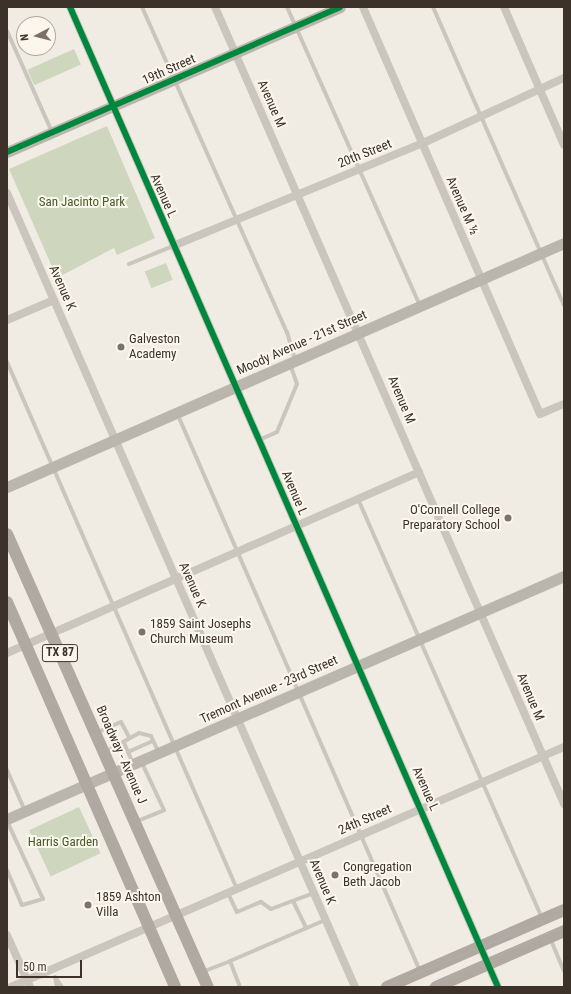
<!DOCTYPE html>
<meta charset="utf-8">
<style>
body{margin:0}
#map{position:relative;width:571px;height:994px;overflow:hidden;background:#f0ece4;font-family:"Roboto Condensed",sans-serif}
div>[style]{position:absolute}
.green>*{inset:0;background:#ced7bd;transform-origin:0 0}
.lane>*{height:4px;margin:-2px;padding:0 2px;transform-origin:2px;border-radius:2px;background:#cac5bd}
.street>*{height:8px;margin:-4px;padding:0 4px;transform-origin:4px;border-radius:4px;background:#cac5bd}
.secondary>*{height:11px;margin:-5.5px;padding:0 5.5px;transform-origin:5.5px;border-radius:5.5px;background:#bab5ad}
.primary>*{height:12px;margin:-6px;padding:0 6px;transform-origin:6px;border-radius:6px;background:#afa9a2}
.tram>*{height:1px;margin:-0.5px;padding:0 0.5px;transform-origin:0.5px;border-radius:0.5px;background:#b2ada7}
.cycleway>*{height:6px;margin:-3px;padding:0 3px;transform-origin:3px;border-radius:3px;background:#00873e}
.dots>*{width:11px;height:11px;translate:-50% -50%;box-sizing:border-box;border:2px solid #fcf7ed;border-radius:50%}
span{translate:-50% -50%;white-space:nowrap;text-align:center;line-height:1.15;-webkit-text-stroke:4px #fcf7ed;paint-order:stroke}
.shield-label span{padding:1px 3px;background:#fcf7ed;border:1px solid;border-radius:3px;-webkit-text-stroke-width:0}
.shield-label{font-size:12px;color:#3c322a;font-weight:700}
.street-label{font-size:13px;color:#3c322a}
.park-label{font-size:13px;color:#445d2b}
.poi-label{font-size:13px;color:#3c322a}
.left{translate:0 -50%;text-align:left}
.right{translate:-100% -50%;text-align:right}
.frame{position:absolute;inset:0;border:8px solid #3c322a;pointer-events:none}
.north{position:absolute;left:16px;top:16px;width:40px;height:40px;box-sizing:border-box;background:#fcf7ed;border:1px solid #afa89f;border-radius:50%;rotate:263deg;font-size:11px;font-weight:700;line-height:16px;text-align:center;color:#3c322a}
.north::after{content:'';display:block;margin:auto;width:14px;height:18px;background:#7b736b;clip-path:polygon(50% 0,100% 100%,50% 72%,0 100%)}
.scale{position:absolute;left:16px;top:960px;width:66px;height:18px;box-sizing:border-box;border:2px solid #3c322a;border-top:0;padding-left:5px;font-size:12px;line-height:14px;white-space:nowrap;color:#3c322a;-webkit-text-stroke:3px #fcf7ed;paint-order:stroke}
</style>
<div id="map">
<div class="green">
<i style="left:74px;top:49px;width:17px;height:51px;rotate:66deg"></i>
<i style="clip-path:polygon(107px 126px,155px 238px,117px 255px,114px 248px,57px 278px,9px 169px)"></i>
<i style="left:166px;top:263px;width:18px;height:23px;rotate:68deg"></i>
<i style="left:79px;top:807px;width:51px;height:55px;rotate:65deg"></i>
</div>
<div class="lane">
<i style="left:142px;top:7px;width:356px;rotate:66deg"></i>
<i style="left:287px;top:332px;width:29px;rotate:74deg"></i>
<i style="left:287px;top:7px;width:327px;rotate:66deg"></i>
<i style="left:433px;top:7px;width:326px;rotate:66.3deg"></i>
<i style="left:7px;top:31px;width:111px;rotate:66deg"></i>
<i style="left:129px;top:264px;width:48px;rotate:-22.2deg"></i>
<i style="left:7px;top:362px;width:575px;rotate:66.42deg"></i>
<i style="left:177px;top:413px;width:609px;rotate:66.47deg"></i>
<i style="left:259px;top:440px;width:20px;rotate:-24deg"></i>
<i style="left:277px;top:432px;width:52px;rotate:-67.4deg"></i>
<i style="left:297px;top:384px;width:21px;rotate:-109deg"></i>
<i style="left:358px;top:499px;width:459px;rotate:66.3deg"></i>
<i style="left:108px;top:727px;width:22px;rotate:66deg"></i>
<i style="left:96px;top:733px;width:27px;rotate:-24deg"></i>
<i style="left:121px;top:722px;width:17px;rotate:62deg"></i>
<i style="left:124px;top:743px;width:22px;rotate:66deg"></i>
<i style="left:105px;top:752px;width:39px;rotate:-29deg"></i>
<i style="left:139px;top:733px;width:12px;rotate:14deg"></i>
<i style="left:151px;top:736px;width:19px;rotate:65deg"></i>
<i style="left:128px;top:752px;width:27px;rotate:-24deg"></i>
<i style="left:7px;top:770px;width:45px;rotate:66.3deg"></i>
<i style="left:135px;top:822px;width:31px;rotate:-22deg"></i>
<i style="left:164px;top:810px;width:54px;rotate:-115.1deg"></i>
<i style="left:7px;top:870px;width:38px;rotate:67deg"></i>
<i style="left:22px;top:905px;width:22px;rotate:-16deg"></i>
<i style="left:43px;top:899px;width:86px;rotate:-114.8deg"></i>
<i style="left:228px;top:893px;width:21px;rotate:65deg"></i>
<i style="left:237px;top:912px;width:26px;rotate:-23deg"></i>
<i style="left:261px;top:902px;width:12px;rotate:35deg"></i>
<i style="left:271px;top:909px;width:46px;rotate:-20.4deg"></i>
<i style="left:294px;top:903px;width:28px;rotate:64deg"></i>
<i style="left:550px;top:938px;width:36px;rotate:67deg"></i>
<i style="left:230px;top:961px;width:103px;rotate:-23.3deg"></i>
<i style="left:202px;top:972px;width:30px;rotate:-21deg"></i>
<i style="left:230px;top:961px;width:28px;rotate:69deg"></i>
<i style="left:57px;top:987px;width:10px;rotate:-101deg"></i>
<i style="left:55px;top:977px;width:12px;rotate:55deg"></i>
</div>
<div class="street">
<i style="left:70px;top:7px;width:1069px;rotate:66.41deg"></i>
<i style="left:215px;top:7px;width:870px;rotate:66.35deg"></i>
<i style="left:363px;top:7px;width:444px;rotate:66.5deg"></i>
<i style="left:540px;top:414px;width:26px;rotate:-23deg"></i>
<i style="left:504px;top:7px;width:150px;rotate:66.5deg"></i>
<i style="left:7px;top:193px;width:867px;rotate:66.33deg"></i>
<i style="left:173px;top:246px;width:268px;rotate:-22.4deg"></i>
<i style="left:421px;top:144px;width:157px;rotate:-24.8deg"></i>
<i style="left:7px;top:320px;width:51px;rotate:-23.1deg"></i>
<i style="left:7px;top:653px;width:450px;rotate:-23.7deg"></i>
<i style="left:7px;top:935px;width:57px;rotate:66.1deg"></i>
<i style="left:11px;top:987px;width:603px;rotate:-23.46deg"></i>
</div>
<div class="secondary">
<i style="left:7px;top:152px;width:363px;rotate:-23.5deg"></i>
<i style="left:7px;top:487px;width:608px;rotate:-23.66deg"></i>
<i style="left:7px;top:819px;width:608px;rotate:-23.57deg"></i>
</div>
<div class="primary">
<i style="left:7px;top:534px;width:496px;rotate:66.1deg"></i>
<i style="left:7px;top:602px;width:420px;rotate:66.4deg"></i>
<i style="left:387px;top:987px;width:193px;rotate:-23.5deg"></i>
<i style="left:436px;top:987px;width:140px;rotate:-23.6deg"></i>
</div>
<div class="tram">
<i style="left:383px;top:987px;width:196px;rotate:-22.5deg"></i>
<i style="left:426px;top:987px;width:151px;rotate:-23.8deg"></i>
</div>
<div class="cycleway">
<i style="left:70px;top:7px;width:1069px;rotate:66.41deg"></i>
<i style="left:7px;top:152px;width:363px;rotate:-23.5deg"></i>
</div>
<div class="dots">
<i style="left:121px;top:347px;background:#7b736b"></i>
<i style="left:508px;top:518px;background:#7b736b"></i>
<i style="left:142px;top:632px;background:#7b736b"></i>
<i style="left:335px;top:875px;background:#7b736b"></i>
<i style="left:88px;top:905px;background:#7b736b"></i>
</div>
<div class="shield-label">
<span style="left:60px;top:653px">TX 87</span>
</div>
<div class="street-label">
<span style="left:169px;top:70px;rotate:-24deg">19th Street</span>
<span style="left:271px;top:104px;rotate:66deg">Avenue M</span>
<span style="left:365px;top:154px;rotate:-22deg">20th Street</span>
<span style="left:163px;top:196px;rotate:66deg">Avenue L</span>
<span style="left:462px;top:206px;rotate:66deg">Avenue M ½</span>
<span style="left:62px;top:288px;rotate:66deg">Avenue K</span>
<span style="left:302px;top:343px;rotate:-24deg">Moody Avenue - 21st Street</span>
<span style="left:401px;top:400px;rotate:67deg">Avenue M</span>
<span style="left:294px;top:493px;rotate:67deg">Avenue L</span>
<span style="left:192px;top:585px;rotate:66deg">Avenue K</span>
<span style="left:269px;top:690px;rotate:-24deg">Tremont Avenue - 23rd Street</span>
<span style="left:530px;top:697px;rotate:67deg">Avenue M</span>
<span style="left:121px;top:755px;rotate:66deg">Broadway - Avenue J</span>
<span style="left:425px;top:789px;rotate:66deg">Avenue L</span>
<span style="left:365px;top:820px;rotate:-24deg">24th Street</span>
<span style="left:322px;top:882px;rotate:67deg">Avenue K</span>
</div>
<div class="park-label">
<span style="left:82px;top:202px">San Jacinto Park</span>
<span style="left:63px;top:842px">Harris Garden</span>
</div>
<div class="poi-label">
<span class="left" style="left:129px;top:347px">Galveston<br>Academy</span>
<span class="right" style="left:500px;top:518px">O'Connell College<br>Preparatory School</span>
<span class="left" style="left:150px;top:632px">1859 Saint Josephs<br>Church Museum</span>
<span class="left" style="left:343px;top:875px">Congregation<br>Beth Jacob</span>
<span class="left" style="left:96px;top:905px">1859 Ashton<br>Villa</span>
</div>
<div class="frame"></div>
<div class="north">N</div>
<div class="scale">50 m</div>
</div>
